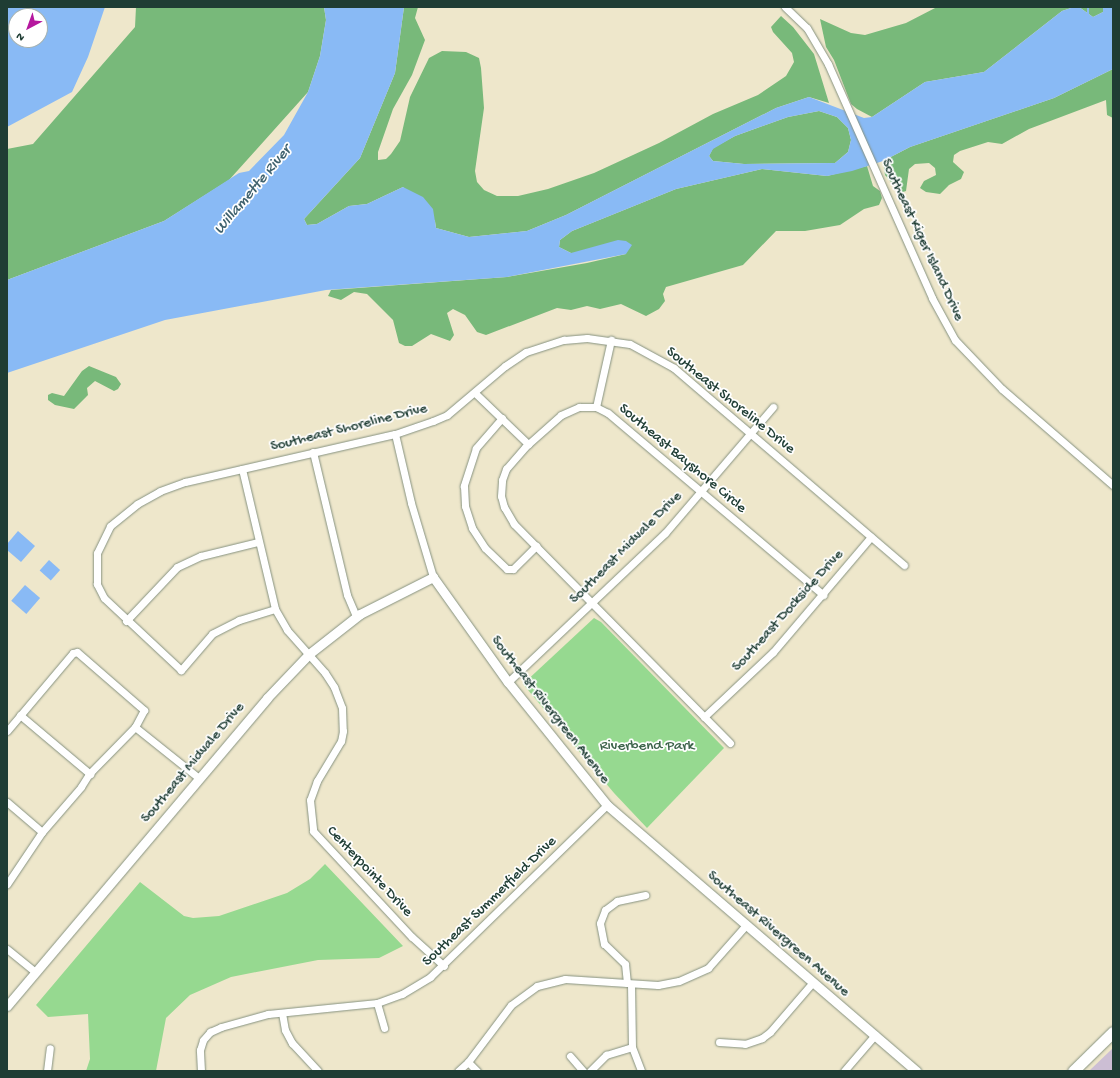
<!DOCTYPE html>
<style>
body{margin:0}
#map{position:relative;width:1120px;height:1078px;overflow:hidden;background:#eee7cb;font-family:"Gochi Hand",sans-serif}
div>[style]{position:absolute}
.industrial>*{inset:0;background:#ccbed4}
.green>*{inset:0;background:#96d990}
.forest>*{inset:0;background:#78b97a}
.water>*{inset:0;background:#89baf5;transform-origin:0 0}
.stream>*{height:2px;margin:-1px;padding:0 1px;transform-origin:1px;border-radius:1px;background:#89baf5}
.roads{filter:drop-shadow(0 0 1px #869280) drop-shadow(0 0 1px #869280)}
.minor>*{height:7px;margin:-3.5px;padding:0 3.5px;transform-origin:3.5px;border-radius:3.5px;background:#fff}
.tertiary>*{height:9px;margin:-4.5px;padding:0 4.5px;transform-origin:4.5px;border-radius:4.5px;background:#fff}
.trunk>*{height:11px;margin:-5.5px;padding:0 5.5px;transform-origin:5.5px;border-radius:5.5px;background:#fff}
span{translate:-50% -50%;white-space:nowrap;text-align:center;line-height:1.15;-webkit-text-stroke:3.5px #fff;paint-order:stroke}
.street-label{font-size:15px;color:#1f3d34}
.park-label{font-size:15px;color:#3d644b}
.water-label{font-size:16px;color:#3f626e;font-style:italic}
.frame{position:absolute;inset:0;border:8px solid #1f3d34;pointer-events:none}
.north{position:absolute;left:8px;top:8px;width:40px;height:40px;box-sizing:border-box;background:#fff;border:1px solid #a5b1ae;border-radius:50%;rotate:221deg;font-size:11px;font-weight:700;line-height:16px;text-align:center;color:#1f3d34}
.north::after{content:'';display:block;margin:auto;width:14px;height:18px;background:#b5179e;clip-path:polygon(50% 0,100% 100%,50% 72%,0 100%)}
</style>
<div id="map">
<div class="industrial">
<i style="clip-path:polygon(1113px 1048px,1113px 1071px,1089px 1071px)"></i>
</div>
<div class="green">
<i style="clip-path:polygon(594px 618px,601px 622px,724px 748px,647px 828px,614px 793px,523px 684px)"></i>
<i style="clip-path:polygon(325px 864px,403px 946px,379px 958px,318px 960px,231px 977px,190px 995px,166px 1018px,156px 1071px,86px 1071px,90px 1059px,88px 1014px,48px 1017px,36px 1005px,140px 882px,184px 916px,193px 918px,219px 916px,287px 893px,310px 879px)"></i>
</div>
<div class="forest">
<i style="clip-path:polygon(136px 7px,324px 7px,326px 20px,320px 56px,308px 92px,229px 180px,164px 221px,7px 280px,7px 149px,33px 144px,135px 27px)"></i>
<i style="clip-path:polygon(404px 7px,418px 7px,415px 18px,425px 40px,412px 75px,393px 109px,378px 152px,378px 160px,386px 159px,391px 154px,400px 141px,410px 97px,429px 58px,442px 51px,466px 52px,479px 58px,481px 68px,484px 108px,475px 171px,477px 182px,484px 190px,497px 196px,518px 196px,548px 189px,594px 173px,659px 143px,713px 114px,758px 95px,786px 76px,794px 62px,792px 53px,773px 32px,771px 27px,781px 16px,793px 27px,814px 54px,829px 103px,809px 97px,776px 108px,566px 215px,527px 231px,469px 237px,436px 228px,435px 221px,403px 187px,367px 204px,349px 206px,317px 224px,307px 225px,304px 219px,360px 158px,395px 73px)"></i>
<i style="clip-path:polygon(937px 7px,1074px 7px,1062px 11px,984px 72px,925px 82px,872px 117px,857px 109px,851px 104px,834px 60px,826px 47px,820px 19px,851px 33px,865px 35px,906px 23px)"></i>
<i style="clip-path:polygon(1079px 7px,1103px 7px,1103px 12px,1093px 17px)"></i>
<i style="clip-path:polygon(1113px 69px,1113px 118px,1107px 115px,1106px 100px,1029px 129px,1002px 144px,988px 142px,960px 151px,954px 155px,953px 162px,964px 172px,961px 179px,949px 185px,940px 194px,926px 192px,920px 188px,924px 181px,936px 175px,935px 168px,929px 163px,915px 164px,909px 169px,906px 191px,900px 193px,885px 175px,883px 161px,910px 147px,1054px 98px)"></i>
<i style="clip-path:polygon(819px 111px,837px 117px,848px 128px,851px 140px,848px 152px,835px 163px,744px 164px,713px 161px,709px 156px,713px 148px,735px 136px,788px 117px)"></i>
<i style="clip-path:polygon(867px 166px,873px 186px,880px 191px,882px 198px,879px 205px,864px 209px,840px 225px,805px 231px,776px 231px,743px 265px,666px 287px,663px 294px,665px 301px,659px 309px,646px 316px,621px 304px,600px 309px,587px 306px,571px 310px,557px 308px,486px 335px,477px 332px,465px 315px,453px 309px,447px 313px,454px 335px,450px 341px,431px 334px,412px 346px,405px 346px,399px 343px,393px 320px,367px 294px,354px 292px,341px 300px,328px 296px,331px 290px,507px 277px,587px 263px,626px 254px,571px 253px,559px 247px,560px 240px,572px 231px,676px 189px,762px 169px,827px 176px)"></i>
<i style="clip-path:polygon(89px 366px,116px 377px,121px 384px,118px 389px,114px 391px,95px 381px,87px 388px,88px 395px,74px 409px,55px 405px,48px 400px,48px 395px,52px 393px,64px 396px,82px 371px)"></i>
</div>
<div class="water">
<i style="clip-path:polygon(evenodd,7px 7px,105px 7px,88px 57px,72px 92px,7px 127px,7px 7px,16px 16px,40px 16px,40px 40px,16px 40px,16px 16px)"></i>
<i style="clip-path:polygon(evenodd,324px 7px,404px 7px,395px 73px,360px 158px,304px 219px,307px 225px,317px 224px,349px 206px,367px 204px,403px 187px,423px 197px,433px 209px,436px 228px,469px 237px,527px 231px,566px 215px,776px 108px,809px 97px,864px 118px,872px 117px,925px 82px,984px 72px,1062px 11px,1074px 7px,1079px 7px,1093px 17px,1103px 12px,1103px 7px,1113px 7px,1113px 69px,1054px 98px,910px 147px,883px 161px,852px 171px,827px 176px,762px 169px,676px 189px,572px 231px,560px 240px,559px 247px,571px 253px,618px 240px,626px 241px,632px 245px,626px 254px,507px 277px,326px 290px,165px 320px,7px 373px,7px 280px,164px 221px,239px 173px,249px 171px,284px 135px,308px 92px,320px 56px,326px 20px,324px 7px,819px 111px,837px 117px,848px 128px,851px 140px,848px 152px,835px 163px,744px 164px,713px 161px,709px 156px,713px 149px,735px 136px,788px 117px,819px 111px)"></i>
<i style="clip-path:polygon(18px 531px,35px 546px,21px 562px,7px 550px,7px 544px)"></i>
<i style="left:49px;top:560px;width:15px;height:14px;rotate:42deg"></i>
<i style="left:25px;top:585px;width:20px;height:21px;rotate:41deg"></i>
</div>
<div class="stream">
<i style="left:1088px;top:16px;width:9px;rotate:-90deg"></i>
</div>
<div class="roads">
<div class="minor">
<i style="left:785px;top:7px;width:30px;rotate:44deg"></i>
<i style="left:807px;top:28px;width:42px;rotate:59.7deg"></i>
<i style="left:828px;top:64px;width:256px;rotate:66deg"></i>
<i style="left:932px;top:298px;width:48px;rotate:61.3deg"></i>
<i style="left:955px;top:340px;width:68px;rotate:46.2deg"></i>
<i style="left:1002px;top:389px;width:147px;rotate:40.9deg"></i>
<i style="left:475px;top:393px;width:74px;rotate:43.9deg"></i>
<i style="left:596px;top:407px;width:69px;rotate:-77.4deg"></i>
<i style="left:502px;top:418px;width:40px;rotate:131deg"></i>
<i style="left:476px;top:448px;width:40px;rotate:108deg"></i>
<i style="left:464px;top:486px;width:20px;rotate:87deg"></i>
<i style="left:465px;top:506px;width:23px;rotate:72deg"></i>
<i style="left:472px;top:528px;width:24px;rotate:57deg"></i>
<i style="left:485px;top:548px;width:30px;rotate:44deg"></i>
<i style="left:507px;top:569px;width:6px"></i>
<i style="left:513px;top:569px;width:33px;rotate:-45deg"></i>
<i style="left:395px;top:434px;width:71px;rotate:76.9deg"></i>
<i style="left:411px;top:503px;width:77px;rotate:73.4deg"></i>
<i style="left:313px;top:452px;width:147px;rotate:76.6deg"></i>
<i style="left:347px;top:595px;width:23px;rotate:67deg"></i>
<i style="left:242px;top:469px;width:144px;rotate:76.7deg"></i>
<i style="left:275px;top:609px;width:24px;rotate:60deg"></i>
<i style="left:287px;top:630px;width:57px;rotate:48.5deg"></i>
<i style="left:325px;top:673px;width:17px;rotate:57deg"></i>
<i style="left:334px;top:687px;width:22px;rotate:69deg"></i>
<i style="left:342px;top:708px;width:23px;rotate:88deg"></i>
<i style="left:343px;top:731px;width:10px;rotate:101deg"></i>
<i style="left:341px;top:741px;width:47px;rotate:121deg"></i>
<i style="left:317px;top:781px;width:20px;rotate:110deg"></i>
<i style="left:310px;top:800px;width:31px;rotate:84deg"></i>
<i style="left:313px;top:831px;width:145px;rotate:47deg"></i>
<i style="left:412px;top:937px;width:43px;rotate:42.2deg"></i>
<i style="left:275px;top:609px;width:38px;rotate:163deg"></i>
<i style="left:239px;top:620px;width:30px;rotate:153deg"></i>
<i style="left:212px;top:634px;width:48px;rotate:130.7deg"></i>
<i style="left:181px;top:670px;width:105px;rotate:-136.9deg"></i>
<i style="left:104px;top:598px;width:16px;rotate:-117deg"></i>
<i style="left:97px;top:584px;width:31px;rotate:-90deg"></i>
<i style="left:97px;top:553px;width:30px;rotate:-64deg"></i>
<i style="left:110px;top:526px;width:35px;rotate:-39deg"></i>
<i style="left:137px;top:504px;width:26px;rotate:-29deg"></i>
<i style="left:160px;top:491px;width:27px;rotate:-20deg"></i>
<i style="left:185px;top:482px;width:215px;rotate:-12.9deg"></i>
<i style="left:395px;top:434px;width:40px;rotate:-18.9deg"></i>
<i style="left:433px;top:421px;width:15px;rotate:-23deg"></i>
<i style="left:447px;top:415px;width:76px;rotate:-40.2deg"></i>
<i style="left:505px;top:366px;width:25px;rotate:-34deg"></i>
<i style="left:526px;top:352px;width:40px;rotate:-18deg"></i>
<i style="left:564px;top:340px;width:23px;rotate:-5deg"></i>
<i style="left:587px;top:338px;width:43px;rotate:7.9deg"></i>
<i style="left:630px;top:344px;width:50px;rotate:28.6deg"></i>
<i style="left:674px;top:368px;width:303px;rotate:40.6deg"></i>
<i style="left:126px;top:621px;width:74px;rotate:-46.6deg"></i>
<i style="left:177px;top:567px;width:26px;rotate:-25deg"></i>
<i style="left:201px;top:556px;width:59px;rotate:-13.8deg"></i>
<i style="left:508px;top:682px;width:216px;rotate:-43.5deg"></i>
<i style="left:665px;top:533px;width:166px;rotate:-49.4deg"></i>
<i style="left:20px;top:715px;width:92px;rotate:40.1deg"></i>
<i style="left:704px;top:717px;width:95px;rotate:-43.3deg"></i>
<i style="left:773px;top:652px;width:151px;rotate:-49.6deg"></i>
<i style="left:135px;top:727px;width:82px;rotate:38.6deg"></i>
<i style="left:7px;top:731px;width:102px;rotate:-49.8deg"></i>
<i style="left:73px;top:653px;width:4px;rotate:-14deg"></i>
<i style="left:77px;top:652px;width:89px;rotate:40.9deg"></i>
<i style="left:144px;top:710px;width:19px;rotate:118deg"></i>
<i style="left:135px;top:727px;width:66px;rotate:134.4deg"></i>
<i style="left:89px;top:774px;width:15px;rotate:122deg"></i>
<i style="left:81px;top:787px;width:60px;rotate:130.9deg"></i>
<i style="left:42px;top:832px;width:63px;rotate:123.9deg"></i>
<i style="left:730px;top:743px;width:308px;rotate:-134.6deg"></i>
<i style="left:514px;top:524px;width:20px;rotate:-120deg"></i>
<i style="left:504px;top:507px;width:11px;rotate:-105deg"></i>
<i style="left:501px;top:496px;width:16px;rotate:-86deg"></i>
<i style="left:502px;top:480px;width:12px;rotate:-70deg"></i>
<i style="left:506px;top:469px;width:29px;rotate:-49deg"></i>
<i style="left:525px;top:447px;width:48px;rotate:-41.6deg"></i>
<i style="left:561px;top:415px;width:20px;rotate:-24deg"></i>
<i style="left:579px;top:407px;width:17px"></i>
<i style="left:596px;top:407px;width:13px;rotate:27deg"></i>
<i style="left:608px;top:413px;width:282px;rotate:40.2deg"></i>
<i style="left:7px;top:802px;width:46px;rotate:40.6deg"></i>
<i style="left:7px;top:949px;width:36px;rotate:39deg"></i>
<i style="left:627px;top:983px;width:19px;rotate:-96deg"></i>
<i style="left:625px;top:964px;width:29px;rotate:-136deg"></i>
<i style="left:604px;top:944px;width:21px;rotate:-101deg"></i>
<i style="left:600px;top:923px;width:14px;rotate:-69deg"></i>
<i style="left:605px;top:910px;width:15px;rotate:-37deg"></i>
<i style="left:617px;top:901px;width:29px;rotate:-12deg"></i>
<i style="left:631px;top:984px;width:63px;rotate:89.1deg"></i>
<i style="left:632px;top:1047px;width:26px;rotate:69deg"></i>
<i style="left:377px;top:1003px;width:26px;rotate:74deg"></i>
<i style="left:282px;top:1013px;width:17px;rotate:80deg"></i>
<i style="left:285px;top:1030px;width:15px;rotate:62deg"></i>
<i style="left:292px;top:1043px;width:38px;rotate:47deg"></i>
<i style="left:719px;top:1042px;width:26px;rotate:4deg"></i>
<i style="left:745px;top:1044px;width:18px;rotate:-19deg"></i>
<i style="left:762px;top:1038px;width:10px;rotate:-37deg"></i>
<i style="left:770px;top:1032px;width:66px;rotate:-49.3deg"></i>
<i style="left:570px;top:1056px;width:20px;rotate:49deg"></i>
<i style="left:468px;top:1062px;width:13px;rotate:45deg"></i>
<i style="left:47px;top:1071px;width:23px;rotate:-83deg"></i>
<i style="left:201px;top:1071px;width:21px;rotate:-93deg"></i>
<i style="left:200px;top:1050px;width:10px;rotate:-73deg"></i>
<i style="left:203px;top:1040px;width:11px;rotate:-49deg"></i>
<i style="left:210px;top:1032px;width:12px;rotate:-24deg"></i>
<i style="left:221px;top:1027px;width:49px;rotate:-15.5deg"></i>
<i style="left:268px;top:1014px;width:110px;rotate:-5.8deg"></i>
<i style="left:377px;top:1003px;width:27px;rotate:-20deg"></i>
<i style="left:402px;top:994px;width:33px;rotate:-31deg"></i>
<i style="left:430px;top:977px;width:247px;rotate:-44.2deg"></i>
<i style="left:458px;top:1071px;width:13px;rotate:-42deg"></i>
<i style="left:468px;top:1062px;width:71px;rotate:-53deg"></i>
<i style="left:511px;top:1005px;width:32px;rotate:-36deg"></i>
<i style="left:537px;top:986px;width:29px;rotate:-14deg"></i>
<i style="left:565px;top:979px;width:93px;rotate:3.7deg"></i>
<i style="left:658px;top:985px;width:21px;rotate:-11deg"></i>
<i style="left:679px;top:981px;width:32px;rotate:-24deg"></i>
<i style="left:708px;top:968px;width:57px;rotate:-48.5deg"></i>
<i style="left:590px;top:1071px;width:23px;rotate:-45deg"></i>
<i style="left:606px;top:1055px;width:27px;rotate:-17deg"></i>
<i style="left:844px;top:1071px;width:48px;rotate:-49.3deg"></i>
</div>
<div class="tertiary">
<i style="left:7px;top:1006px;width:403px;rotate:-49.8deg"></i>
<i style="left:267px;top:698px;width:61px;rotate:-46.3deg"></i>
<i style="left:309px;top:654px;width:65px;rotate:-38.1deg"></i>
<i style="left:360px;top:614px;width:82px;rotate:-26.9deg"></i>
<i style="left:433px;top:577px;width:129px;rotate:54.5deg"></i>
<i style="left:508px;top:682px;width:158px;rotate:51.2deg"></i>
<i style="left:607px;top:805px;width:408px;rotate:40.7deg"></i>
</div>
<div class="trunk">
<i style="left:1073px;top:1071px;width:56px;rotate:-44.3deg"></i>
</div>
</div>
<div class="street-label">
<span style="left:922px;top:240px;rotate:65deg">Southeast Kiger Island Drive</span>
<span style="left:730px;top:401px;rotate:39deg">Southeast Shoreline Drive</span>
<span style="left:349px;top:428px;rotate:-14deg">Southeast Shoreline Drive</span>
<span style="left:682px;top:459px;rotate:40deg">Southeast Bayshore Circle</span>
<span style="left:626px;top:548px;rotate:-45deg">Southeast Midvale Drive</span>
<span style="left:788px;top:611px;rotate:-48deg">Southeast Dockside Drive</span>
<span style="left:550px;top:710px;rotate:52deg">Southeast Rivergreen Avenue</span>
<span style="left:193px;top:763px;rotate:-50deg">Southeast Midvale Drive</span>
<span style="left:369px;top:872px;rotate:47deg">Centerpointe Drive</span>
<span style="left:490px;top:902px;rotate:-44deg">Southeast Summerfield Drive</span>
<span style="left:778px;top:934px;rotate:41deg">Southeast Rivergreen Avenue</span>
</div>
<div class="park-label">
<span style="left:647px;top:747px">Riverbend Park</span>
</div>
<div class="water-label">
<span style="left:254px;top:191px;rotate:-50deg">Willamette River</span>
</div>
<div class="frame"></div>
<div class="north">N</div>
</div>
